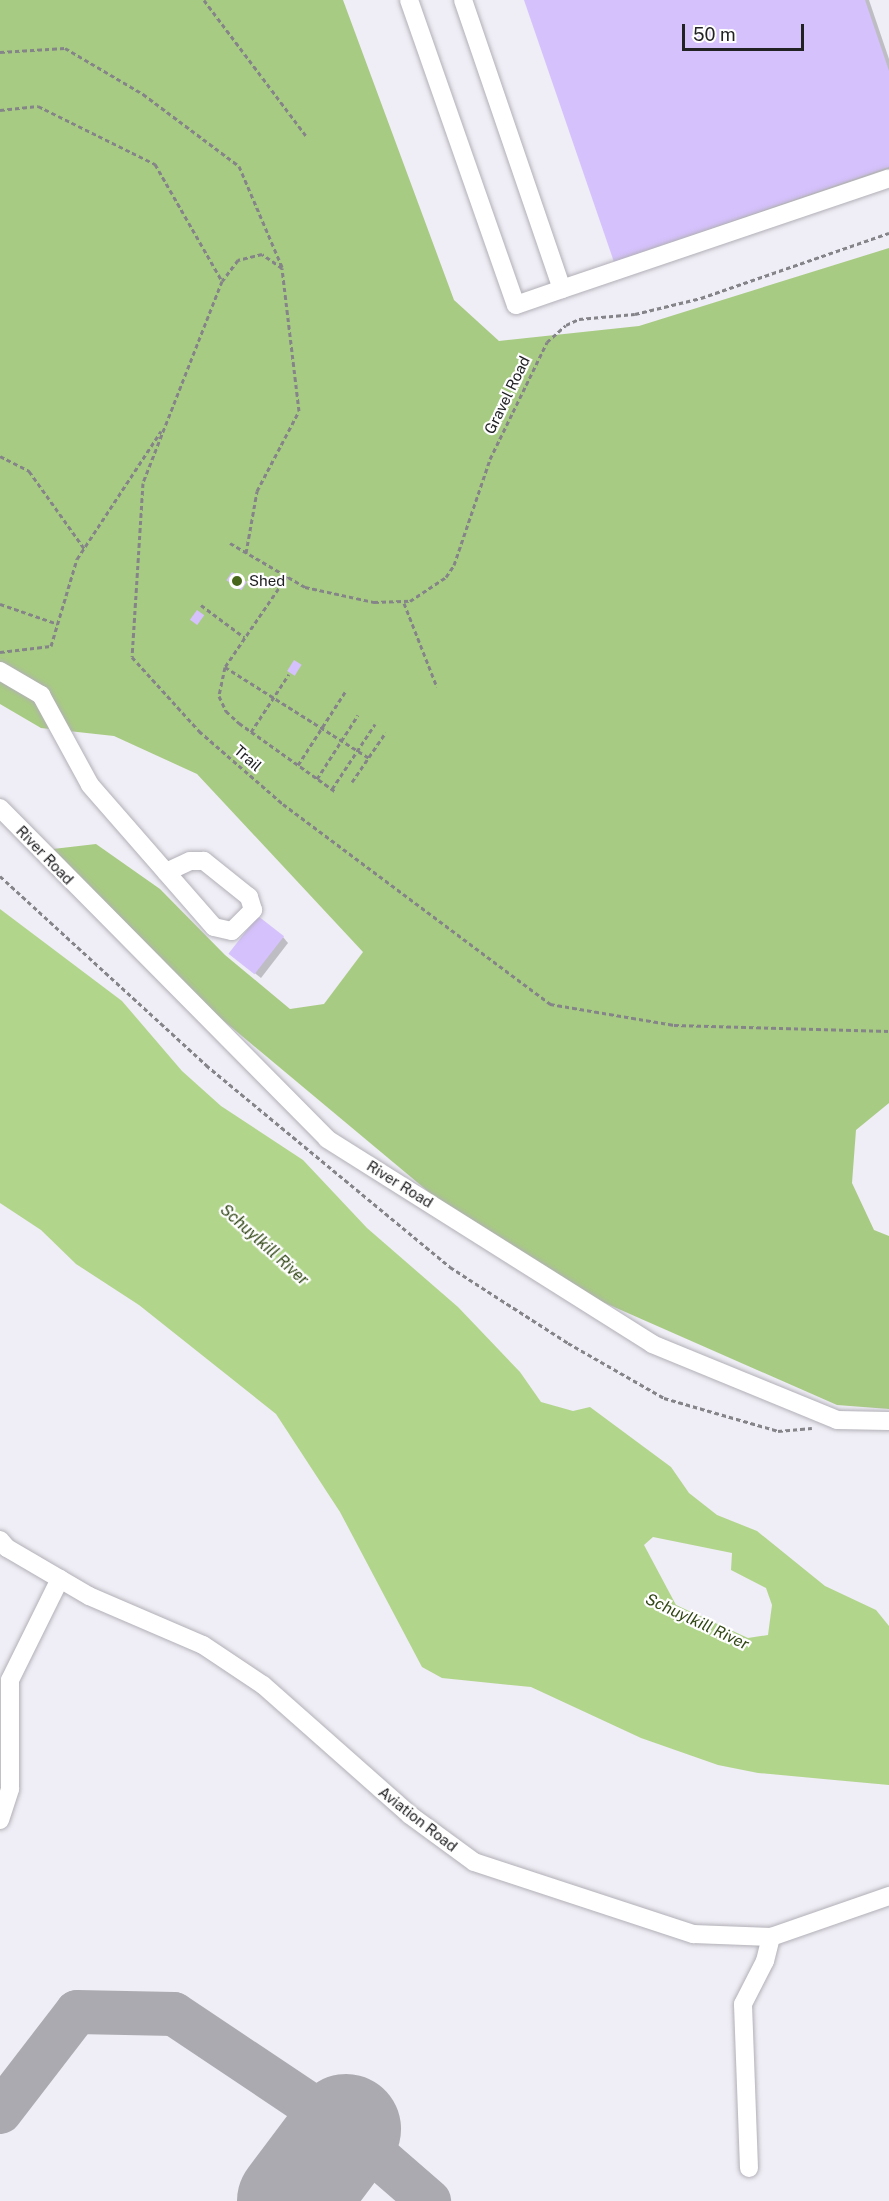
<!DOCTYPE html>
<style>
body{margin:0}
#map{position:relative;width:889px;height:2201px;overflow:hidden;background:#efedf5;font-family:"Public Sans",sans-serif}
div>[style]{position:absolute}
.forest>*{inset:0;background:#a8cb83}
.water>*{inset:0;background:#b2d58c}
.shadow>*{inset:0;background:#0003}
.taxiway>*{height:44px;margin:-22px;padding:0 22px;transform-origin:22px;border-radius:22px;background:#acaab1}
.runway>*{height:110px;margin:-55px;padding:0 55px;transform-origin:55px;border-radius:55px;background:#acaab1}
.building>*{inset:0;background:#d5c1fc;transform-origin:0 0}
.path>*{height:3px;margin-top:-1.5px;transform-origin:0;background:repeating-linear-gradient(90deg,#858489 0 4.5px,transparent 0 7.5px)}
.roads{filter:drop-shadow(0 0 2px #b2b0b7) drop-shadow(0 0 2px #b2b0b7)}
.minor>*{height:18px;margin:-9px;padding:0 9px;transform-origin:9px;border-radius:9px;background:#fff}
.dots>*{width:16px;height:16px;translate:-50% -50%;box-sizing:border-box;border:3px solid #fff;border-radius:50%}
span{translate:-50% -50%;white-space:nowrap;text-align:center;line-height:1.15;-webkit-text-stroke:4.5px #fff;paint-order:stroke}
.street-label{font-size:15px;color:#222124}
.poi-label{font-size:15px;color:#222124}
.left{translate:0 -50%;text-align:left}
.water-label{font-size:16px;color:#314714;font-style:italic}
.scale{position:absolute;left:682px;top:24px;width:122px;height:27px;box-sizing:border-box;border:3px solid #222124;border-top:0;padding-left:8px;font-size:18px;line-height:21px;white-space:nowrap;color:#222124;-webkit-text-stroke:4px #fff;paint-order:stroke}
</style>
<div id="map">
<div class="forest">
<i style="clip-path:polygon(0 0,343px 0,454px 300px,499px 341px,639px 326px,889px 248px,889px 1103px,856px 1130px,852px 1183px,874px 1230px,889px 1236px,889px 1409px,837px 1405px,555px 1281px,442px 1203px,218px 1016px,53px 849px,96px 844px,160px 889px,225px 955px,290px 1009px,324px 1004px,363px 952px,197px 774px,114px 736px,41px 728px,0 704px)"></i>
</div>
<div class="water">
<i style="clip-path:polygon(evenodd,0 909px,122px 1001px,182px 1071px,221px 1106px,303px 1160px,367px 1228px,458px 1307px,520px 1372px,541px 1402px,573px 1411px,590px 1407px,671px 1467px,689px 1493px,717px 1515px,757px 1531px,825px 1586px,876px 1610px,889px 1626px,889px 1785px,758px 1773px,718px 1765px,641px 1738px,531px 1687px,442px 1678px,422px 1667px,340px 1512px,276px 1414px,139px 1305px,76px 1264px,41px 1230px,0 1203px,0 909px,653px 1537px,732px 1553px,731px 1570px,766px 1588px,772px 1605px,768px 1635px,748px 1638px,676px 1605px,644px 1545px,653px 1537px)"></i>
</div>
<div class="shadow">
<i style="clip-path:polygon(526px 0,869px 0,889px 59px,889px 177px,623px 269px)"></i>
<i style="clip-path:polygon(283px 937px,288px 943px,261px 978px,237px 959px)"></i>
</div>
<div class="taxiway">
<i style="left:0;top:2112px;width:126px;rotate:-52.4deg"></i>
<i style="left:77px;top:2012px;width:97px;rotate:1.2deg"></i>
<i style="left:174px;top:2014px;width:207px;rotate:33.8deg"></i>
<i style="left:346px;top:2129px;width:110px;rotate:40.9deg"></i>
</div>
<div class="runway">
<i style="left:292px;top:2201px;width:90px;rotate:-53.1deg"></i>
</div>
<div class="building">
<i style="clip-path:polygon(524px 0,865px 0,889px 71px,889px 167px,614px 262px)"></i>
<i style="left:232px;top:572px;width:18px;height:10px;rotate:34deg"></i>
<i style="left:197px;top:610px;width:9px;height:12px;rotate:36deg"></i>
<i style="left:294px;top:660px;width:9px;height:13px;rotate:32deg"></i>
<i style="left:258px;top:916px;width:33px;height:48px;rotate:38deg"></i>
</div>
<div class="path">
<i style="left:204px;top:0;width:170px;rotate:53.1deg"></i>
<i style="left:0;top:52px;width:65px;rotate:-3.5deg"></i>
<i style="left:65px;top:48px;width:91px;rotate:30.5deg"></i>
<i style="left:143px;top:94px;width:120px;rotate:36.9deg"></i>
<i style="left:239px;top:166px;width:110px;rotate:66.9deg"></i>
<i style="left:0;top:110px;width:38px;rotate:-6deg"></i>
<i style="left:38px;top:106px;width:131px;rotate:26.4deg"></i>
<i style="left:155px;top:164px;width:135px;rotate:60.2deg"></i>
<i style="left:0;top:456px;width:33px;rotate:27deg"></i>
<i style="left:29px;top:471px;width:95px;rotate:54.5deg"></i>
<i style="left:230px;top:543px;width:87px;rotate:30.4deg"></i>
<i style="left:305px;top:587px;width:71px;rotate:12.3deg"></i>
<i style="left:374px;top:602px;width:36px;rotate:-2deg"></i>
<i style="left:410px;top:601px;width:43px;rotate:-33.7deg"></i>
<i style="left:446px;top:577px;width:14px;rotate:-56deg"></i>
<i style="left:454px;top:565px;width:112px;rotate:-71.2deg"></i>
<i style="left:490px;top:459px;width:130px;rotate:-64deg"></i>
<i style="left:547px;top:342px;width:25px;rotate:-42deg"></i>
<i style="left:566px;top:325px;width:14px;rotate:-25deg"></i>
<i style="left:579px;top:319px;width:56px;rotate:-5.1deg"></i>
<i style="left:635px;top:314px;width:68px;rotate:-13.6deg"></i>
<i style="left:701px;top:298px;width:199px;rotate:-19.1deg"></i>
<i style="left:246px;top:553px;width:63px;rotate:-79.9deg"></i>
<i style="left:257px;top:491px;width:90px;rotate:-62.3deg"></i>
<i style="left:299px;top:411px;width:144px;rotate:-96.8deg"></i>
<i style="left:282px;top:268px;width:24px;rotate:-145deg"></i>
<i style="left:262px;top:254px;width:25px;rotate:166deg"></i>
<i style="left:238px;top:260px;width:26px;rotate:127deg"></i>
<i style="left:222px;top:281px;width:217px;rotate:111.4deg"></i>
<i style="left:143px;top:483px;width:174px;rotate:93.6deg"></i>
<i style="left:132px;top:657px;width:100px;rotate:47.8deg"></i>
<i style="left:199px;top:731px;width:111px;rotate:41deg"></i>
<i style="left:283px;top:804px;width:334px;rotate:36.8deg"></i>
<i style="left:550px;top:1004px;width:126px;rotate:9.6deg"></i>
<i style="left:674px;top:1025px;width:215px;rotate:1.6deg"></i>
<i style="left:287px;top:576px;width:110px;rotate:124.3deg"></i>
<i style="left:225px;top:667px;width:30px;rotate:102deg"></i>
<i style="left:219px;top:696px;width:17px;rotate:65deg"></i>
<i style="left:226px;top:711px;width:18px;rotate:43deg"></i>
<i style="left:239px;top:723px;width:119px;rotate:35.4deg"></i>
<i style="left:404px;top:603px;width:90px;rotate:68.6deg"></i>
<i style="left:0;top:604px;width:61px;rotate:19deg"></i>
<i style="left:201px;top:605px;width:54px;rotate:36.7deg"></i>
<i style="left:0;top:652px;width:51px;rotate:-6.7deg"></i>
<i style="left:51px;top:646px;width:91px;rotate:-73.4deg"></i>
<i style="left:77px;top:559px;width:153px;rotate:-56.7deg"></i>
<i style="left:225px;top:667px;width:170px;rotate:32.3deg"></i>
<i style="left:251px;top:732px;width:69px;rotate:-56.8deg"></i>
<i style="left:298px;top:765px;width:87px;rotate:-57.2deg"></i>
<i style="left:317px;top:779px;width:76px;rotate:-57.4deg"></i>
<i style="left:352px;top:782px;width:60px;rotate:-55.8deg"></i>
<i style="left:332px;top:789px;width:78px;rotate:-56.5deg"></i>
<i style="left:0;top:876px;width:280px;rotate:42.5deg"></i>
<i style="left:206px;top:1065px;width:317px;rotate:39.6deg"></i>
<i style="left:450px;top:1267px;width:140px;rotate:32.8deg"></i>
<i style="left:568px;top:1343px;width:111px;rotate:29.8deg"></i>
<i style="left:664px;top:1398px;width:119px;rotate:16.1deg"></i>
<i style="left:778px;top:1431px;width:34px;rotate:-5deg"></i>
</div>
<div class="roads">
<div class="minor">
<i style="left:409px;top:0;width:323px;rotate:70.7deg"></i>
<i style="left:516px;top:305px;width:49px;rotate:-19.2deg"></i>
<i style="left:463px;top:0;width:305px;rotate:71.1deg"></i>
<i style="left:562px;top:289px;width:345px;rotate:-18.7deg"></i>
<i style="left:0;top:671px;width:48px;rotate:30.3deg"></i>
<i style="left:41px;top:695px;width:102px;rotate:61.4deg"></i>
<i style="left:90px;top:785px;width:116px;rotate:48.9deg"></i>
<i style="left:166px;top:872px;width:73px;rotate:48.9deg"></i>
<i style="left:214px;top:927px;width:18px;rotate:13deg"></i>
<i style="left:232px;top:931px;width:30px;rotate:-45deg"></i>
<i style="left:253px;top:910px;width:14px;rotate:-107deg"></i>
<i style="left:249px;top:897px;width:58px;rotate:-141.3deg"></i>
<i style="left:204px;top:861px;width:14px;rotate:180deg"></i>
<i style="left:190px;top:861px;width:26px;rotate:155deg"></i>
<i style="left:0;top:808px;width:465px;rotate:45.3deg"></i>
<i style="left:327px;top:1139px;width:384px;rotate:32.2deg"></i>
<i style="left:652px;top:1344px;width:200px;rotate:22.3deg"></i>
<i style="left:837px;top:1420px;width:52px;rotate:1.1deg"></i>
<i style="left:0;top:1540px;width:11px;rotate:49deg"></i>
<i style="left:7px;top:1548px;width:95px;rotate:30.3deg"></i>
<i style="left:89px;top:1596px;width:124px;rotate:23.3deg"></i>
<i style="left:203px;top:1645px;width:72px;rotate:33.7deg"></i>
<i style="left:263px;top:1685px;width:196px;rotate:41.5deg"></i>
<i style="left:410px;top:1815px;width:79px;rotate:36.3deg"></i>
<i style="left:474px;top:1862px;width:231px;rotate:18.2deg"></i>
<i style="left:693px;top:1934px;width:78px;rotate:2.2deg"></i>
<i style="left:771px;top:1937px;width:125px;rotate:-19.2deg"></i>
<i style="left:0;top:1820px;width:33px;rotate:-72deg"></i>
<i style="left:10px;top:1789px;width:109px;rotate:-90deg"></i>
<i style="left:10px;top:1680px;width:113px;rotate:-63.7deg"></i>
<i style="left:749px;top:2168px;width:164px;rotate:-92.1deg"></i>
<i style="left:743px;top:2004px;width:48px;rotate:-62.9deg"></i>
<i style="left:765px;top:1961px;width:25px;rotate:-76deg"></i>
</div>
</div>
<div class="dots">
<i style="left:237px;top:581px;background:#48671c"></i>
</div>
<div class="street-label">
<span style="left:507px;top:395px;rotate:-64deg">Gravel Road</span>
<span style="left:248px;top:758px;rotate:41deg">Trail</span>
<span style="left:45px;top:855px;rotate:46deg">River Road</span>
<span style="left:400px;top:1184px;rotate:32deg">River Road</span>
<span style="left:418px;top:1819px;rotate:38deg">Aviation Road</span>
</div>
<div class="poi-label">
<span class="left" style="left:249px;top:581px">Shed</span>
</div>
<div class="water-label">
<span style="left:264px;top:1245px;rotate:42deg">Schuylkill River</span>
<span style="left:697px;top:1622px;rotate:25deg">Schuylkill River</span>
</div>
<div class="scale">50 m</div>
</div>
